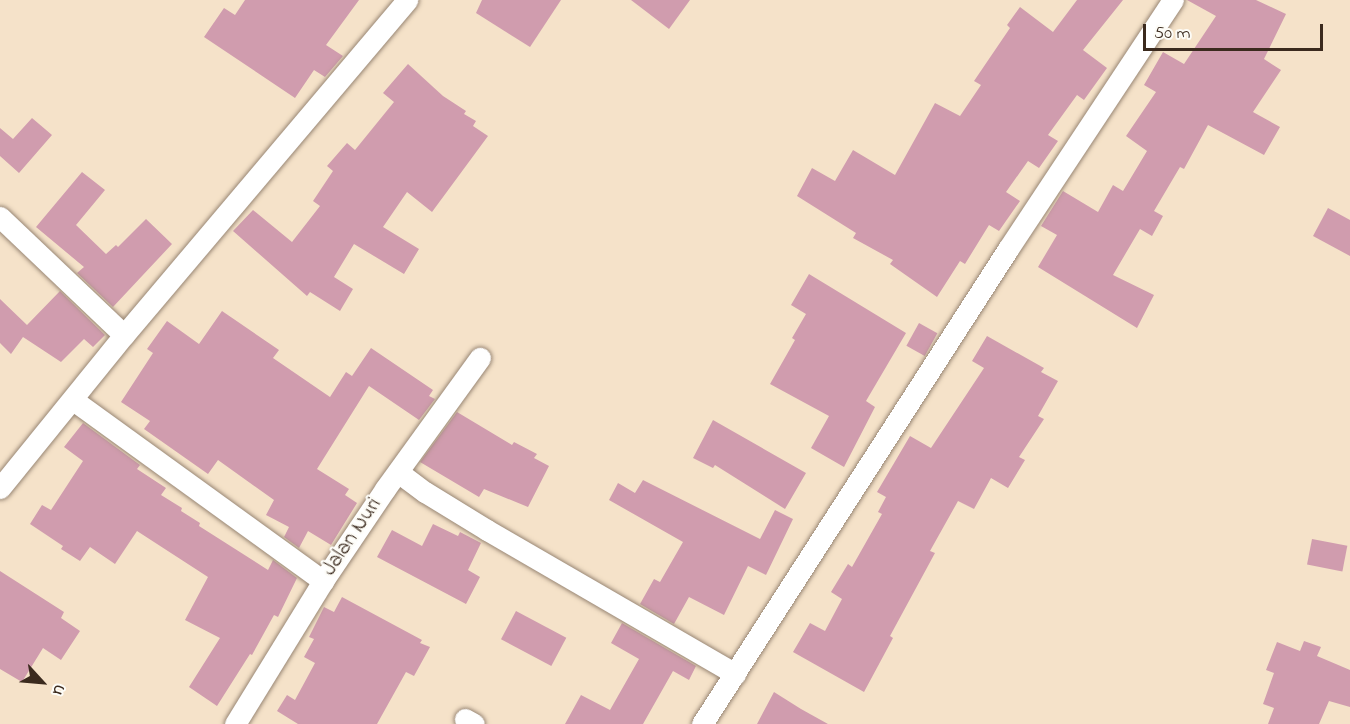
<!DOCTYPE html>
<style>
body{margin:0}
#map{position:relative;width:1350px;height:724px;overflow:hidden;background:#f5e2c9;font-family:"Indie Flower",sans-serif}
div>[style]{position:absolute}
.building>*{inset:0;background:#d09cae;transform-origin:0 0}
.roads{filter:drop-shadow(0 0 2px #988674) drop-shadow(0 0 2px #988674)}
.street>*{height:21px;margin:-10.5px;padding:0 10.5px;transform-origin:10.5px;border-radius:10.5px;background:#fff}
span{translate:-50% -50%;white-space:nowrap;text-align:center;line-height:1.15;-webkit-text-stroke:4.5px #fdfcf7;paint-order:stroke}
.street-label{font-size:21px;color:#3b2a1e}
.north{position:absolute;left:12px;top:652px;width:60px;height:60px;-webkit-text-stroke:4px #fdfcf7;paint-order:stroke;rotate:116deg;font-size:16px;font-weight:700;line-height:24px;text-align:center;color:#3b2a1e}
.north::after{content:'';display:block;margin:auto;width:21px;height:27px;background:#3b2a1e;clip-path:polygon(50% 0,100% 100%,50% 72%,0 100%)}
.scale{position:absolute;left:1143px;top:24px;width:180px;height:27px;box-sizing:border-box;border:3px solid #3b2a1e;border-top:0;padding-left:8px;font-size:18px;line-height:21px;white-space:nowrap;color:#3b2a1e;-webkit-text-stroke:4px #fdfcf7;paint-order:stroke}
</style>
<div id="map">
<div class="building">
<i style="clip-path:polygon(245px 0,359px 0,326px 45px,343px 56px,325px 77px,314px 70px,295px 98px,204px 37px,224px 8px,235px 15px)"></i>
<i style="clip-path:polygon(482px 0,561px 0,530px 47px,476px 13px)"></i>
<i style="clip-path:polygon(631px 0,690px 0,669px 29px)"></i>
<i style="clip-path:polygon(1077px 0,1123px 0,1083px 50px,1107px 68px,1084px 100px,1077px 95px,1048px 135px,1058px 141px,1039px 168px,1028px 161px,1006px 192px,1020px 201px,999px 231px,989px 225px,965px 264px,960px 261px,937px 297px,890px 264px,893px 260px,853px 238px,856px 233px,797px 196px,812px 168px,835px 181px,853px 150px,895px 175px,935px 103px,960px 116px,981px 85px,974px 81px,1010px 28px,1007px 25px,1020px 7px,1053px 32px)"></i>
<i style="clip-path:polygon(1187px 0,1256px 0,1286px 14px,1264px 59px,1281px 70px,1253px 112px,1280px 127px,1264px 155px,1208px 125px,1184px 169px,1180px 167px,1154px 211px,1163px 216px,1152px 236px,1140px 229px,1113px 275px,1154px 295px,1137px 328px,1038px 267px,1057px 235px,1041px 226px,1063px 191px,1098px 212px,1113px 185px,1123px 191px,1147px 151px,1126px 136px,1156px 92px,1144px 85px,1163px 52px,1184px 64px,1216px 16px)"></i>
<i style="clip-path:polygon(408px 64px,443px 96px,466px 111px,464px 114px,476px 121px,473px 126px,488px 136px,432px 212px,407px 192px,383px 227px,419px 249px,404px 274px,354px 244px,334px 277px,353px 289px,340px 311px,310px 292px,307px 296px,233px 231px,253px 210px,292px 242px,320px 206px,313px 201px,333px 171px,327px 166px,347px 143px,355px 150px,394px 102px,383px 93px)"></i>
<i style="clip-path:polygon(32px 118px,52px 135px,19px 173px,0 156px,0 128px,13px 139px)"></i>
<i style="clip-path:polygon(82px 172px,105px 190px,76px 225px,106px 254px,116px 245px,118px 247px,146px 219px,172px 244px,113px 307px,77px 273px,84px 267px,36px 227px)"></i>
<i style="clip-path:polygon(1328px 208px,1350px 220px,1350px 256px,1313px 236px)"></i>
<i style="clip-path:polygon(809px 274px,906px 333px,866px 401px,875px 407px,844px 467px,811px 448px,829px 416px,770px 384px,795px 340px,792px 338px,806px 314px,791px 305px)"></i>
<i style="clip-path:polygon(60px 291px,105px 335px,93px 347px,84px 339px,61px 362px,23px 337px,11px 354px,0 343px,0 299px,27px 325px)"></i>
<i style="clip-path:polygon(222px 311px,279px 350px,273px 358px,330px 397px,346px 372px,352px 376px,371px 348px,433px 390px,429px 396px,435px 399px,419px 420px,369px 386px,317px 469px,349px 489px,345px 495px,357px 503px,331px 545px,308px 531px,299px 548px,284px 537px,289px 527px,266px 515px,274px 500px,218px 460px,208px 474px,144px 429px,150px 421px,121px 402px,153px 353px,147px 349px,167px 321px,199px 344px)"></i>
<i style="left:919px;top:323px;width:21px;height:26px;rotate:29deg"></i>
<i style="clip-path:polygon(987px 336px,1044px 368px,1041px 372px,1058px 381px,1038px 416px,1044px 419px,1019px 457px,1025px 460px,1008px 488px,991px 478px,974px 509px,958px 501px,930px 551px,935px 553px,890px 636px,893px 638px,864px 692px,793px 652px,810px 623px,825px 631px,842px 599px,831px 592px,848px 564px,852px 567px,882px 514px,878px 512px,886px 497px,877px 492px,910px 436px,931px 448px,984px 368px,972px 361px)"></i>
<i style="clip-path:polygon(457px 412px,512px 445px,514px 442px,537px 454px,534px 458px,549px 466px,528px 507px,484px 489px,479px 497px,420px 462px)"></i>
<i style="clip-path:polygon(713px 420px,806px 473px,785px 509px,715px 465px,713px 468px,693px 458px)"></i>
<i style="clip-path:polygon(83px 423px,140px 465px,137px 469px,166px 488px,161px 495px,182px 508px,181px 511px,200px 523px,199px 526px,268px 570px,273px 560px,297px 578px,278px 617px,274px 615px,252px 655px,250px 654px,217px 706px,189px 687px,220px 638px,185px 620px,208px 577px,137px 531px,115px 564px,90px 547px,80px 561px,61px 549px,63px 546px,30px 524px,42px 505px,51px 510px,83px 461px,64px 447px)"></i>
<i style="clip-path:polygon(643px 480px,760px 539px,775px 510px,793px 519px,766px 575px,748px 566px,724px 615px,689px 597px,674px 624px,640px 604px,654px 579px,660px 582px,683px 542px,609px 500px,618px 483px,635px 493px)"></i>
<i style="clip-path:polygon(433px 524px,458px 536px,460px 532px,481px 543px,468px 570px,480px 577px,466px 604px,377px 557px,392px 530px,422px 546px)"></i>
<i style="left:1312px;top:539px;width:36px;height:26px;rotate:11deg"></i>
<i style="clip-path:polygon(0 571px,64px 612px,61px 618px,80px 631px,61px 660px,43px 648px,22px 682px,0 669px)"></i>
<i style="clip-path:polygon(342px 597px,422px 640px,420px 643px,430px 647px,414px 676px,406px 672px,377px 724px,298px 724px,277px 711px,287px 695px,295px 700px,315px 663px,304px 657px,314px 639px,309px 637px,324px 607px,334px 612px)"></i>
<i style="left:516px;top:611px;width:57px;height:32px;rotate:28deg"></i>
<i style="clip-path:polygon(622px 623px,696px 666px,689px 680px,673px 671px,643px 724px,565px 724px,581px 695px,610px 710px,639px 659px,611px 643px)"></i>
<i style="clip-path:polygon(1304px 641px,1321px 647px,1317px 656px,1350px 670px,1350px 707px,1329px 701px,1319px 724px,1268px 724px,1274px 708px,1263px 704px,1274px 673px,1266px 670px,1277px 642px,1300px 651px)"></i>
<i style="clip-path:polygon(774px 692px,801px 709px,828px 724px,757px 724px)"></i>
</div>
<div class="roads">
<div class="street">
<i style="left:0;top:217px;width:171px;rotate:43.6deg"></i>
<i style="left:73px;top:400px;width:309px;rotate:35.9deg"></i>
<i style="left:398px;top:472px;width:34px;rotate:37deg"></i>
<i style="left:425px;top:492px;width:73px;rotate:31.5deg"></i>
<i style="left:487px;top:530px;width:287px;rotate:30.1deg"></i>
<i style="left:0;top:488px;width:197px;rotate:-51deg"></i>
<i style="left:124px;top:335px;width:439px;rotate:-49.8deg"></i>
<i style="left:465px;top:719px;width:10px;rotate:29deg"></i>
<i style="left:235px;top:724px;width:168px;rotate:-58.4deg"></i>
<i style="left:323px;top:581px;width:111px;rotate:-56deg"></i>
<i style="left:385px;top:489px;width:162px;rotate:-54.1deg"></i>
<i style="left:702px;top:724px;width:565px;rotate:-57.21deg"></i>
<i style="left:1008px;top:249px;width:299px;rotate:-56.5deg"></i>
</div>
</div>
<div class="street-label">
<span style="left:352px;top:537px;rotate:-56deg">Jalan Nuri</span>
</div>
<div class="north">U</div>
<div class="scale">50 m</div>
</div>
